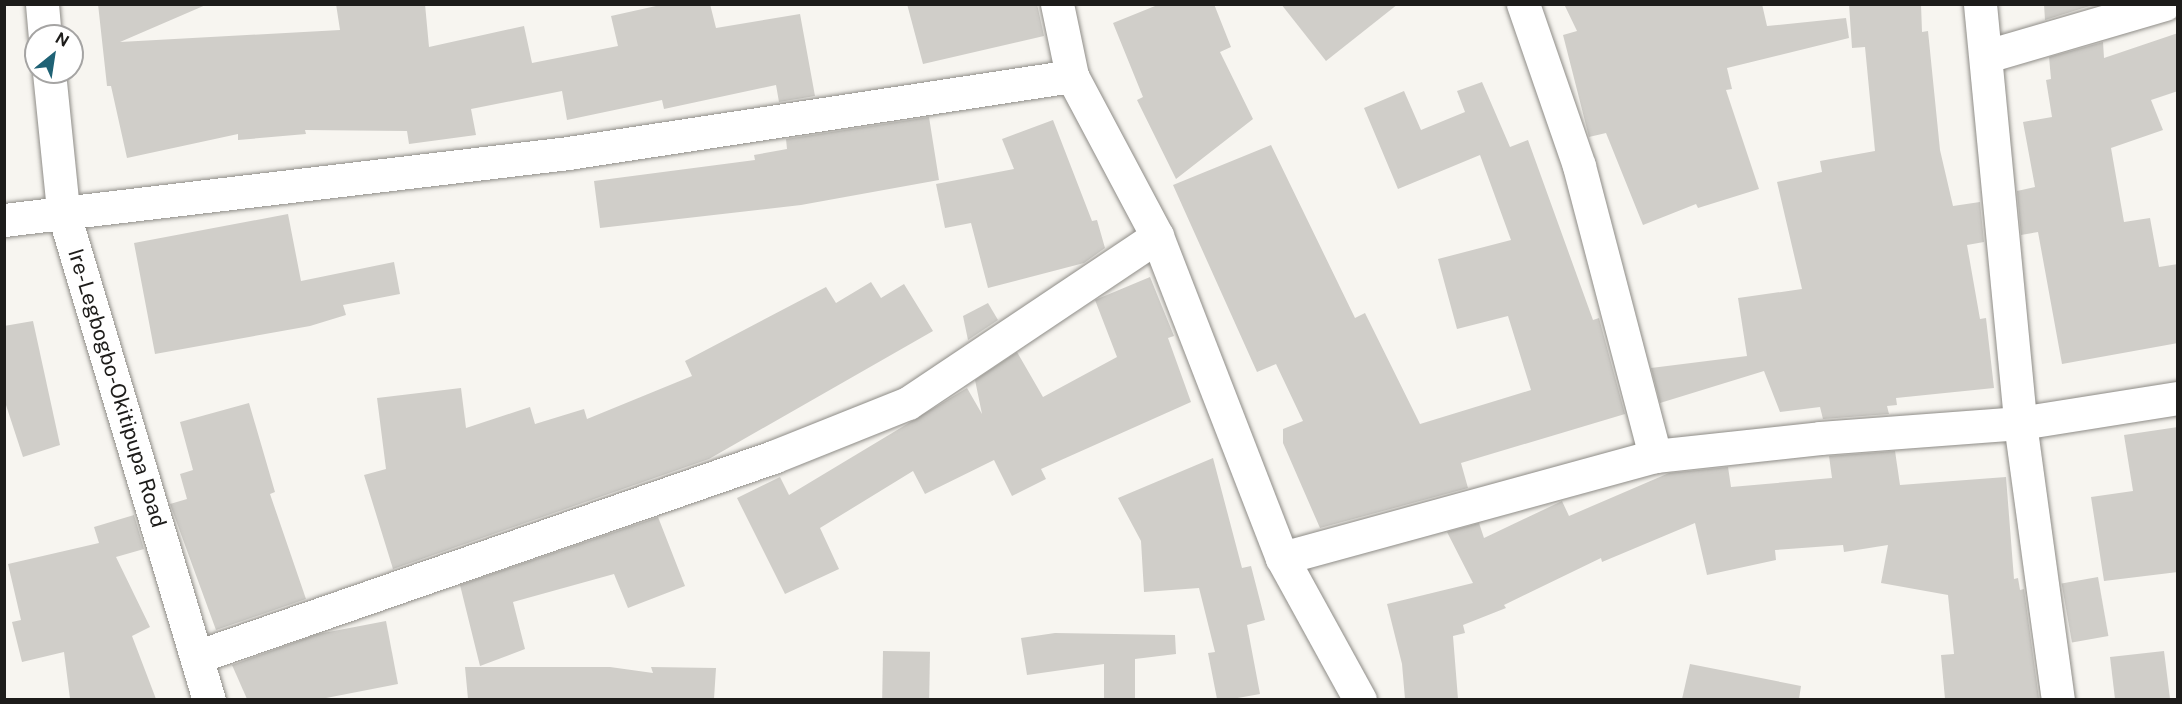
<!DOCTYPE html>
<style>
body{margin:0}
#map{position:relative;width:2182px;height:704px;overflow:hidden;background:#f7f5f0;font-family:"Public Sans",sans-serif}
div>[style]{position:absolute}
.building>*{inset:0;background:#d0cec9;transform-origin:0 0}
.roads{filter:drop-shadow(0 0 2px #8e8c87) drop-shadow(0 0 2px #8e8c87)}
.minor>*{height:33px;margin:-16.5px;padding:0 16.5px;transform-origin:16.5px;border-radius:16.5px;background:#fff}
span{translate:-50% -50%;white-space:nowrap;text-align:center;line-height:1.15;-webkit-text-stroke:4.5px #fff;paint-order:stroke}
.street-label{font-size:21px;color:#1d1c1a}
.frame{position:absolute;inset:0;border:6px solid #1d1c1a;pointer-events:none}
.north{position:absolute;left:24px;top:24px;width:60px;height:60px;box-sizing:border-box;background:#fff;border:2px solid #a5a4a3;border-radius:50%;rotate:30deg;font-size:16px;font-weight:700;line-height:24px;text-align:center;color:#1d1c1a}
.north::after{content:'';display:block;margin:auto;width:21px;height:27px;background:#1f6275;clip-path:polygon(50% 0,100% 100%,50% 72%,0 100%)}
</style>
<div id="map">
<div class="building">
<i style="clip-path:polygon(98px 4px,208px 4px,120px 42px,340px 30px,336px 4px,425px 4px,429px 47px,524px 26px,532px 63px,618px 46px,611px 16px,665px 4px,710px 4px,716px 28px,800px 14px,815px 96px,779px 102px,776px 85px,664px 109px,662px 100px,567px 120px,562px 91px,471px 109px,476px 135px,409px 144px,407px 131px,305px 130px,306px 134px,238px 140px,238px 134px,127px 158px,111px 86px,107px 86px)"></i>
<i style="clip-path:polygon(907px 4px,1037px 4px,1044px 36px,923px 64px)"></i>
<i style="clip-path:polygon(1160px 4px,1214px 4px,1231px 47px,1220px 52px,1253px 119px,1176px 179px,1137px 100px,1143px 97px,1113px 23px)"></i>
<i style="clip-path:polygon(1281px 4px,1398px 4px,1326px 61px)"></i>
<i style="clip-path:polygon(1564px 4px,1762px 4px,1767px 26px,1846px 18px,1849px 38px,1727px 68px,1732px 89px,1726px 90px,1759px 189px,1698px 208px,1696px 204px,1643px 225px,1606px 133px,1589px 137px,1563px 35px,1577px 31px)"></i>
<i style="clip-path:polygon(1849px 4px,1921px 4px,1922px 32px,1928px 31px,1940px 150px,1953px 206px,1980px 202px,1984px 242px,1967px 245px,1980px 319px,1986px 318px,1994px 388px,1896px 398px,1897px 405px,1887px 406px,1889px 414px,1823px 419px,1820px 407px,1780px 412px,1764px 371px,1660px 403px,1651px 368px,1747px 356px,1738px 298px,1802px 289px,1777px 182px,1822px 172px,1820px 161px,1875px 151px,1865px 47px,1852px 48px)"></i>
<i style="clip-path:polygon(2044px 4px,2096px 4px,2045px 20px)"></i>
<i style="clip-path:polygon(2178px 33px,2178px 91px,2151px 100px,2163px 130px,2111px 148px,2124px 222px,2150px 218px,2159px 267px,2178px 264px,2178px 343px,2062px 364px,2038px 232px,2021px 235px,2017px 191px,2035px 187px,2023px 122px,2052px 117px,2046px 80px,2051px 79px,2049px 57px,2103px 42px,2104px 58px)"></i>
<i style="clip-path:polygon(1482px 82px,1510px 147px,1528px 140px,1593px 320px,1599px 318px,1625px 414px,1461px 463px,1468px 488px,1320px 528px,1283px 443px,1283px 429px,1303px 421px,1276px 364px,1257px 372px,1173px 185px,1271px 145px,1355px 318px,1365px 313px,1420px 424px,1531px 390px,1508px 316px,1457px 329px,1438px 259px,1511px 240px,1480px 155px,1398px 189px,1364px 108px,1404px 91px,1421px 130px,1465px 112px,1457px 91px)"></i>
<i style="clip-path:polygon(929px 117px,939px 180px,801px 205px,600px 228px,594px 181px,755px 160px,754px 155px,787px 149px,786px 139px)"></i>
<i style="clip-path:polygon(1053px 120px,1092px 221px,1097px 220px,1105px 248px,1084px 263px,988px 288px,971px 223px,945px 228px,936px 184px,1014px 169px,1002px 139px)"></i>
<i style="clip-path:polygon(288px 214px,301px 281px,394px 262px,400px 294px,343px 305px,346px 315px,310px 326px,155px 354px,134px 243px)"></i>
<i style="clip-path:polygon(1150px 277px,1174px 336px,1168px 338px,1191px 402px,1041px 469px,1046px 479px,1012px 496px,994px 460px,925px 494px,913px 471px,820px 528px,839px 569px,785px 594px,737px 498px,780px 477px,789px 495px,967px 388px,982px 414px,975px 380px,1017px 352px,1043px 397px,1117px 357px,1095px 300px)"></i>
<i style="clip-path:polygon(871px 282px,881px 298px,904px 284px,933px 331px,709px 459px,393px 569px,364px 475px,386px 469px,377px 398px,461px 388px,466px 428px,530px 407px,535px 424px,584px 409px,587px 419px,692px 376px,685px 361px,826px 287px,836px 303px)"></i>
<i style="clip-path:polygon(988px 303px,998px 320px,968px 340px,963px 316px)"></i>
<i style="clip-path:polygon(33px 321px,60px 445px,23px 457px,4px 399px,4px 326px)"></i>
<i style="clip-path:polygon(249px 403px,275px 492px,270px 494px,306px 599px,216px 630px,170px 504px,187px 499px,180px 474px,193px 470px,180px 422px)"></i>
<i style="clip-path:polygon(2178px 427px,2178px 572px,2104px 581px,2091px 497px,2133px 491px,2124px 435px)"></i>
<i style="clip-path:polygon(1895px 451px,1900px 485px,2006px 477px,2014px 579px,2018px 578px,2020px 590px,2024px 589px,2039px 699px,1945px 699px,1941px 655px,1954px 654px,1948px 595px,1881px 583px,1888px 545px,1844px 552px,1843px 545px,1775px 550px,1776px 560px,1707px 575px,1695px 523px,1602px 562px,1601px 558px,1504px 605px,1506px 608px,1463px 625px,1465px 633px,1453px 636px,1458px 699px,1405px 699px,1402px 664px,1387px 604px,1473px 583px,1447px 532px,1479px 523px,1484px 538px,1562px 501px,1569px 516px,1669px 473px,1728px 467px,1731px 487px,1832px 478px,1829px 456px)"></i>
<i style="clip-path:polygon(1213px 458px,1242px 568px,1251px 566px,1265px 620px,1247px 625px,1260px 694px,1232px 699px,1217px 699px,1208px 653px,1215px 652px,1199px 588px,1144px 592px,1141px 541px,1118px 498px)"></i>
<i style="clip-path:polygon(134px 515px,144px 549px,116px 557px,150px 627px,132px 636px,156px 699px,70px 699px,64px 652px,22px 662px,12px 622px,21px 620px,8px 564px,99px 543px,94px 527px)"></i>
<i style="clip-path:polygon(658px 517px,685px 586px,628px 608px,614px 574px,513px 602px,525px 649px,480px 666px,460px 585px)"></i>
<i style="left:2098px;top:577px;width:60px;height:37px;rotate:80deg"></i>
<i style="clip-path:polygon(386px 621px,398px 684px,321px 699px,247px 699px,232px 665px,318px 634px)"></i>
<i style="clip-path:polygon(1055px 633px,1175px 635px,1176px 654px,1135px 659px,1135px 699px,1104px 699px,1104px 664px,1027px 675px,1021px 638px)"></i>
<i style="left:883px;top:651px;width:47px;height:48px;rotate:1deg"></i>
<i style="clip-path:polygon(2164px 651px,2170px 699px,2115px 699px,2110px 657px)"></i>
<i style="clip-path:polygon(1690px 664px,1801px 686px,1799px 699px,1682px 699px)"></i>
<i style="clip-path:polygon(465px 667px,610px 667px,653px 673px,651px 667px,716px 668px,714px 699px,468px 699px)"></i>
</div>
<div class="roads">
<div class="minor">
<i style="left:42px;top:4px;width:32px;rotate:85deg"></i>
<i style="left:1057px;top:4px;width:74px;rotate:78.2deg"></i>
<i style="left:1072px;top:76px;width:181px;rotate:62deg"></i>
<i style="left:1157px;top:236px;width:345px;rotate:68.8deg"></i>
<i style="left:1282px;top:558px;width:162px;rotate:61.2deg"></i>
<i style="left:1523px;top:4px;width:171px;rotate:70.9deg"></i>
<i style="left:1579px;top:166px;width:300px;rotate:75.3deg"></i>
<i style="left:1980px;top:4px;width:421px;rotate:84.5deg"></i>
<i style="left:2020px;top:423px;width:280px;rotate:82.2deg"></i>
<i style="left:1987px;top:56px;width:185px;rotate:-16.3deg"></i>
<i style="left:49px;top:72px;width:140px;rotate:84.2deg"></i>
<i style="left:63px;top:211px;width:510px;rotate:73.38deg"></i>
<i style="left:4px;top:220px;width:568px;rotate:-6.77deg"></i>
<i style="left:568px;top:153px;width:510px;rotate:-8.69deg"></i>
<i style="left:1282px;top:558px;width:387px;rotate:-15.3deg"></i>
<i style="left:1655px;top:456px;width:166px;rotate:-6.2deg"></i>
<i style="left:1820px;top:438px;width:201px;rotate:-4.3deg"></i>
<i style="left:2020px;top:423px;width:160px;rotate:-9deg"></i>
<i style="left:199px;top:656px;width:608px;rotate:-19.12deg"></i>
<i style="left:773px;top:457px;width:145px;rotate:-21.8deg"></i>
<i style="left:908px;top:403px;width:300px;rotate:-33.8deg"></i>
</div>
</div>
<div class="street-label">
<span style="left:117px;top:388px;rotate:73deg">Ire-Legbogbo-Okitipupa Road</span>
</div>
<div class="frame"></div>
<div class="north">N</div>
</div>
